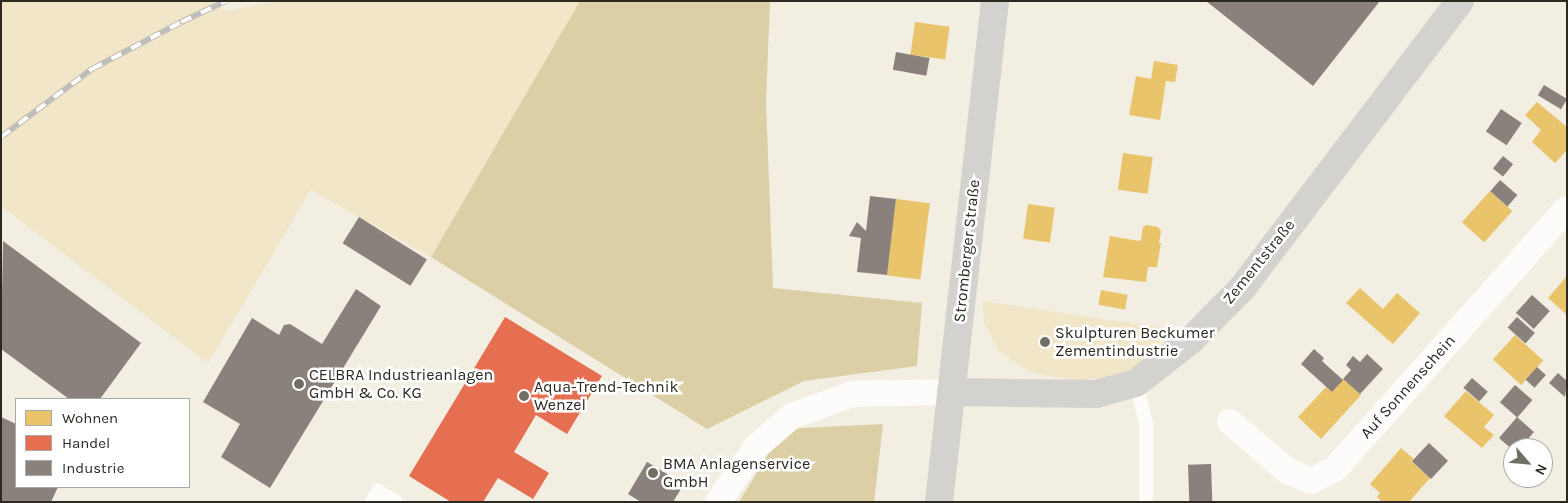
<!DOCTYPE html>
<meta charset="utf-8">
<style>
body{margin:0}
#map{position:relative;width:1568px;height:503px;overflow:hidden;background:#f2eee1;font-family:Karla,sans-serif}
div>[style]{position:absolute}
.green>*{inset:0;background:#f1e6c8}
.forest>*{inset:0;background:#ddcfa5}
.homes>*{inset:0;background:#e9c46a;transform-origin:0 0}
.shops>*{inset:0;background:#e76f51}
.industry>*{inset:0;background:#8a817c;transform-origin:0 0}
.lane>*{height:14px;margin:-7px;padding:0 7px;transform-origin:7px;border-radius:7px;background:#fdfcfa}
.street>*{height:26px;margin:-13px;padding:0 13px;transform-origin:13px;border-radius:13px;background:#fdfcfa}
.secondary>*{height:28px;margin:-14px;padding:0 14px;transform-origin:14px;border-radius:14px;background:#d3d2cf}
.rail>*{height:5.5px;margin-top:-2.75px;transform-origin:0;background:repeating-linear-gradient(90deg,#fff 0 11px,#bcbcb9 0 22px);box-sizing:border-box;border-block:1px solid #bcbcb9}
.dots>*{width:14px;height:14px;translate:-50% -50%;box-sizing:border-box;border:2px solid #fff;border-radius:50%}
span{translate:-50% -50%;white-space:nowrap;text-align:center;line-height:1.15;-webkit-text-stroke:5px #fff;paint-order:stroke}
.street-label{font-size:16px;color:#2c2921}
.poi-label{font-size:16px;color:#2c2921}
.left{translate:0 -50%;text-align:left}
.frame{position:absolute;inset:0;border:2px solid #2c2921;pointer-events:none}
.legend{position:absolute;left:15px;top:398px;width:175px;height:90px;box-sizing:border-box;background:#fff;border:1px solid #aba9a6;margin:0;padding:6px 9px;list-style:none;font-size:15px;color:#2c2921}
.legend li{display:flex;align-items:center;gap:10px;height:25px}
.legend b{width:25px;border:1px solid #aba9a6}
.north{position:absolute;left:1503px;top:438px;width:50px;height:50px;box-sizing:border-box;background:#fff;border:1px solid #aba9a6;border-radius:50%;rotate:117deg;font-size:14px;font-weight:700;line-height:20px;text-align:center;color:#2c2921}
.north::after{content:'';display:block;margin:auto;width:18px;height:22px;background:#716e64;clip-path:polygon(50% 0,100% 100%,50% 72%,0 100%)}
</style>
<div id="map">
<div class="green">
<i style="clip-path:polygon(1px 1px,210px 1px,228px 11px,275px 1px,580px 1px,431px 257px,311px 190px,208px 363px,1px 206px)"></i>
<i style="clip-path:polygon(983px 301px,1164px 328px,1157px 358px,1129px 374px,1078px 381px,1030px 372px,998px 350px,984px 323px)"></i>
</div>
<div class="forest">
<i style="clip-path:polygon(580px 1px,770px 1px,766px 102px,773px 288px,922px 303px,917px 366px,804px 381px,707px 429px,431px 257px)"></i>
<i style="clip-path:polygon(883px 424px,874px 502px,739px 502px,783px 429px)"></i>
</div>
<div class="homes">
<i style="left:915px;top:22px;width:35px;height:33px;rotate:8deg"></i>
<i style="clip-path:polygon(1154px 61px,1178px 65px,1175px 82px,1166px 81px,1160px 120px,1129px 115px,1136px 76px,1151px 79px)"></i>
<i style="clip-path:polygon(1537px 102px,1567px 127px,1567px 150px,1555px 163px,1532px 142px,1541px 130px,1525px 115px)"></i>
<i style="left:1123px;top:153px;width:30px;height:37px;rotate:8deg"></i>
<i style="left:1490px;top:191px;width:30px;height:42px;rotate:42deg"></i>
<i style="left:896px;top:199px;width:34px;height:77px;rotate:7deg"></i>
<i style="left:1028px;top:204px;width:27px;height:35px;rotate:8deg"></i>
<i style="clip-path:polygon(1146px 225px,1158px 227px,1161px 231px,1159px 243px,1161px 243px,1157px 267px,1148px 267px,1146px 282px,1103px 277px,1110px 236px,1139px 241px,1141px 240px,1143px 227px)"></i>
<i style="clip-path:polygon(1567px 276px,1567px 315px,1548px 298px)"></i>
<i style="clip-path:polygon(1360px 288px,1383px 309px,1397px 293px,1420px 313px,1393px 344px,1346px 303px)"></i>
<i style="left:1101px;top:290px;width:27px;height:15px;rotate:10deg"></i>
<i style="left:1515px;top:335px;width:38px;height:33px;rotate:42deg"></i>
<i style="clip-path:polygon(1343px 379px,1361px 395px,1321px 439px,1298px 417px,1326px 387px,1332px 392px)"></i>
<i style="clip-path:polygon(1466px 391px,1494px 415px,1484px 427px,1494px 435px,1482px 448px,1444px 416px)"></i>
<i style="clip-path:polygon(1401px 448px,1414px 459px,1411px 461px,1430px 478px,1409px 502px,1382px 502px,1377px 497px,1380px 493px,1370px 484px)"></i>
</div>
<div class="shops">
<i style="clip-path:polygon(505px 317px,602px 376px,567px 434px,536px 415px,514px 452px,549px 473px,533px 499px,498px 478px,483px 502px,451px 502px,409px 476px)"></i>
</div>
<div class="industry">
<i style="clip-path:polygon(1206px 1px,1380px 1px,1313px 86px)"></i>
<i style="left:896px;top:52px;width:34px;height:18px;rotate:10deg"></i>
<i style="left:1544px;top:85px;width:27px;height:12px;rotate:31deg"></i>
<i style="left:1501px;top:109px;width:25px;height:27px;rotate:34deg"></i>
<i style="left:1503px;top:156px;width:13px;height:16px;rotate:39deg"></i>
<i style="left:1500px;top:180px;width:23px;height:15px;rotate:41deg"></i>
<i style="clip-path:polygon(870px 196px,896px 199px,887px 275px,857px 272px,861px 238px,849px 236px,857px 222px,866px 231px)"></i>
<i style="left:359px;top:217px;width:80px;height:31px;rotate:32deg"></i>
<i style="clip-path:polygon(3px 241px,141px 343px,100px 399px,69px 399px,1px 349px)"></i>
<i style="clip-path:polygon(356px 289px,381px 306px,270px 488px,221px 457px,240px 424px,203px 402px,252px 318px,279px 335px,284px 325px,290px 324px,322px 344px)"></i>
<i style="left:1532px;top:295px;width:24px;height:24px;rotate:42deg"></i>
<i style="left:1517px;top:317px;width:24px;height:14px;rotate:42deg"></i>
<i style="clip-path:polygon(1314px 349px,1324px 358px,1322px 361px,1343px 380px,1332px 392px,1301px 364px)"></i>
<i style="clip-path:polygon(1367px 354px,1383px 369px,1360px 394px,1343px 379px,1351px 370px,1346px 365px,1353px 356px,1360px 362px)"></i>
<i style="left:1537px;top:367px;width:12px;height:17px;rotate:42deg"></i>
<i style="clip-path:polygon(1558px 373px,1567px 381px,1565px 397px,1549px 383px)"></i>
<i style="left:1472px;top:378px;width:21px;height:13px;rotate:41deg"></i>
<i style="left:1515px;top:385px;width:23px;height:23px;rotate:41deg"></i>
<i style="clip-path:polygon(1px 417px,16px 424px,16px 487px,58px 487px,51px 502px,1px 502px)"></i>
<i style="clip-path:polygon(1517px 417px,1534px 432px,1520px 448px,1513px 450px,1499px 438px)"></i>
<i style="left:1429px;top:443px;width:26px;height:25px;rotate:43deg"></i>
<i style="clip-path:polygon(647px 462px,684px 484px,673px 502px,641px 502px,628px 494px)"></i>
<i style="left:1211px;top:464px;width:38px;height:23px;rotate:88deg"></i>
</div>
<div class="lane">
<i style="left:1136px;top:383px;width:41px;rotate:76deg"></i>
<i style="left:1146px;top:423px;width:79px;rotate:90deg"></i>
<i style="left:372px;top:502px;width:13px;rotate:-61deg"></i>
<i style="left:378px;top:491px;width:21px;rotate:31deg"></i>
</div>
<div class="street">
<i style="left:1230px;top:422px;width:74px;rotate:40.6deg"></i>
<i style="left:1286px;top:470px;width:27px;rotate:24deg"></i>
<i style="left:1311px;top:481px;width:27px;rotate:-27deg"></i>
<i style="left:1335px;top:469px;width:348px;rotate:-48.3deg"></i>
<i style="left:718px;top:502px;width:67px;rotate:-55.4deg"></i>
<i style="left:756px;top:447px;width:48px;rotate:-40.7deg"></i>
<i style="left:792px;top:416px;width:64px;rotate:-20.1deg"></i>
<i style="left:852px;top:394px;width:99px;rotate:-1.2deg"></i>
</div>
<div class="secondary">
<i style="left:951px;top:392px;width:145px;rotate:0.8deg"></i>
<i style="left:1096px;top:394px;width:41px;rotate:-15.4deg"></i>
<i style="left:1136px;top:383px;width:70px;rotate:-38deg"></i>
<i style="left:1191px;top:340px;width:74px;rotate:-45.5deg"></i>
<i style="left:1243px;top:287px;width:359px;rotate:-52.8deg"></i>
<i style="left:939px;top:502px;width:504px;rotate:-83.62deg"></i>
</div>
<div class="rail">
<i style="left:1px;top:137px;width:114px;rotate:-36.8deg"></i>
<i style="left:92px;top:69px;width:101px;rotate:-27.8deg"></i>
<i style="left:181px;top:22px;width:50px;rotate:-25deg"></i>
</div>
<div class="dots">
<i style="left:1045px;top:342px;background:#716e64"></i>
<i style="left:299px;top:384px;background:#716e64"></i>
<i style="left:524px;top:396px;background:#716e64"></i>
<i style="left:653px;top:473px;background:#716e64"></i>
</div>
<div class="street-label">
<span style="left:967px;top:251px;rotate:-84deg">Stromberger Straße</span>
<span style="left:1259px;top:262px;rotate:-51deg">Zementstraße</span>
<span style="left:1408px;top:387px;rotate:-48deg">Auf Sonnenschein</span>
</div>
<div class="poi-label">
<span class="left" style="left:1055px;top:342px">Skulpturen Beckumer<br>Zementindustrie</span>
<span class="left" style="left:309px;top:384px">CELBRA Industrieanlagen<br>GmbH &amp; Co. KG</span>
<span class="left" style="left:534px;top:396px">Aqua-Trend-Technik<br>Wenzel</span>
<span class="left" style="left:663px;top:473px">BMA Anlagenservice<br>GmbH</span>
</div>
<div class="frame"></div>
<ul class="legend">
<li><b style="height:14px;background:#e9c46a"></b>Wohnen</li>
<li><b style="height:14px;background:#e76f51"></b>Handel</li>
<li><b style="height:14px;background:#8a817c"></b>Industrie</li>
</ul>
<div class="north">N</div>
</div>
